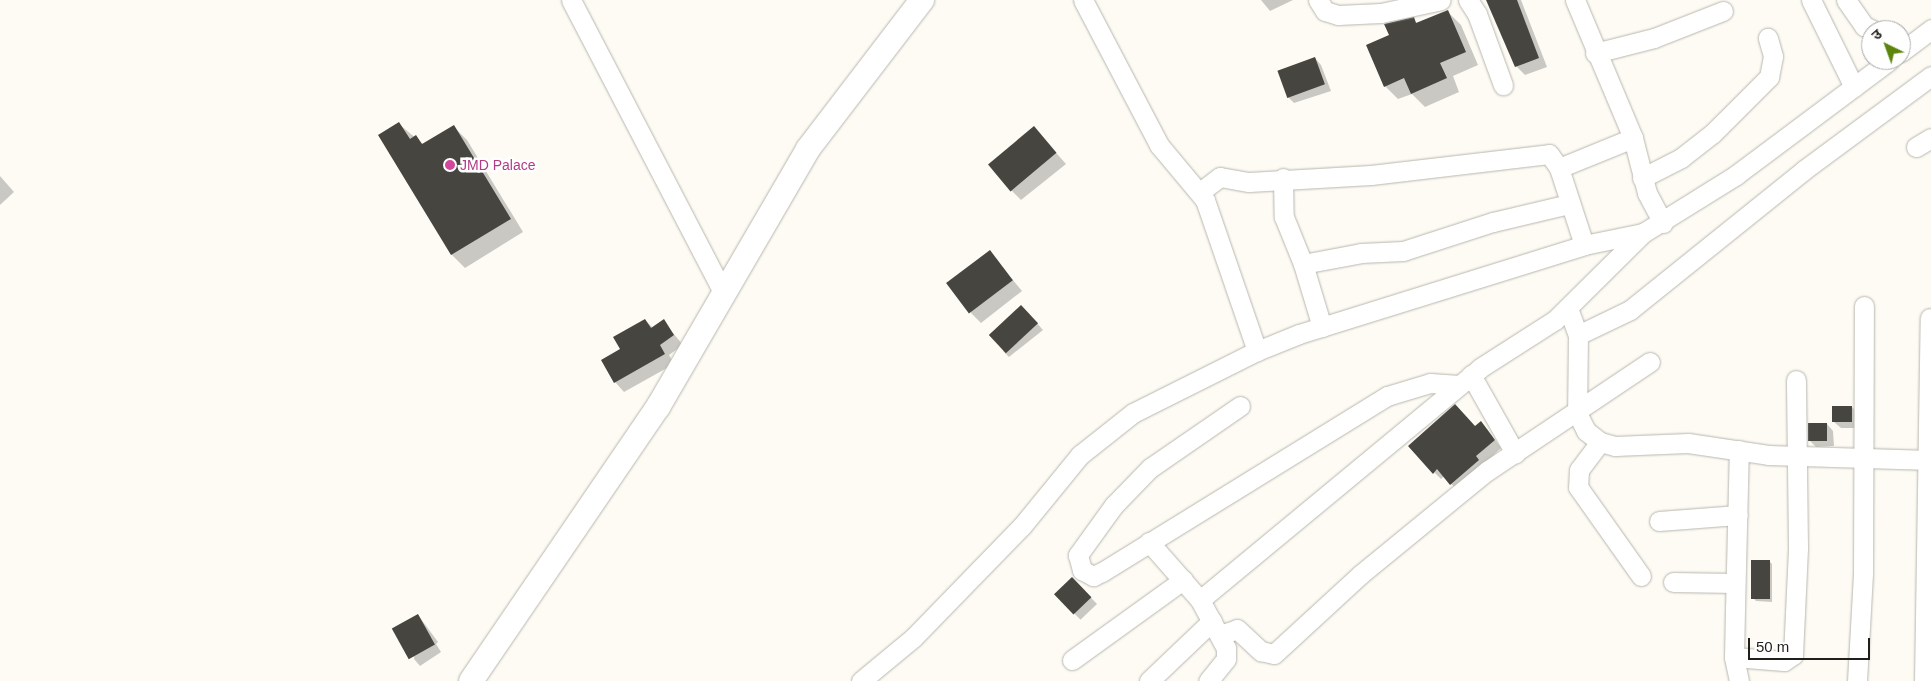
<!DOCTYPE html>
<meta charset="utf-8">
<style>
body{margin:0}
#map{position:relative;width:1931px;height:681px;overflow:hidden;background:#fdfbf3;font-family:Arial,"Noto Sans Devanagari",sans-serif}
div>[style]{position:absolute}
.shadow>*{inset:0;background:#0003;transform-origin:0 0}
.building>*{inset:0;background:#46453f;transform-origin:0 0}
.roads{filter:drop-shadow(0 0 1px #b8b6af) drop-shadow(0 0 1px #b8b6af)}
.minor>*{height:19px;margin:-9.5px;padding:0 9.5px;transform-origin:9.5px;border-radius:9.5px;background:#fff}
.tertiary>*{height:24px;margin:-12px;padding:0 12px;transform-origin:12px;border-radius:12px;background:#fff}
.dots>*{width:14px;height:14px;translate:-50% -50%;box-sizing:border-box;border:2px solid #fff;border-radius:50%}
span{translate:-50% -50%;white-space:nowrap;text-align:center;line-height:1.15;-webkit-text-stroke:5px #fff;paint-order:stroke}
.hotel-label{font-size:14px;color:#b23c85}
.left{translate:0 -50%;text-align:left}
.north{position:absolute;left:1861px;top:20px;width:50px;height:50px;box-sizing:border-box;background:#fff;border:1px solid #a6a5a4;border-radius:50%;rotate:318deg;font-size:14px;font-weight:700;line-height:20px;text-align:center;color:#201f1c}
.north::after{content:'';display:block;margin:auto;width:18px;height:22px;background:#5d850c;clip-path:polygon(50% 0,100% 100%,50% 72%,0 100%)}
.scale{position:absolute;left:1748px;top:638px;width:122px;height:22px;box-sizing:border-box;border:2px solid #201f1c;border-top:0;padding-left:6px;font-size:15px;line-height:18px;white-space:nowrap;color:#201f1c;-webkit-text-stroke:4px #fff;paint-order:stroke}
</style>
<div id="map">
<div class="shadow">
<i style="clip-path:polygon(1261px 0,1293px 0,1270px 11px)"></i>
<i style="clip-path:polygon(1487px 0,1521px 0,1547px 67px,1525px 75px,1516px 66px)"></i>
<i style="clip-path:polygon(1447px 11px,1461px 25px,1478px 65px,1453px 76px,1459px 92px,1425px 107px,1412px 94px,1398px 99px,1385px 86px,1391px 36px,1413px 19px,1418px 24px)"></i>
<i style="clip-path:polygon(1315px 58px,1321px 65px,1331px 91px,1294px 103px,1288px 97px,1279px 71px)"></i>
<i style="clip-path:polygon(399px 124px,424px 145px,454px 127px,467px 140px,523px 232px,465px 268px,452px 255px)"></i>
<i style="clip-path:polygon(1034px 128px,1066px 164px,1021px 200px,1011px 190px)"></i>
<i style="clip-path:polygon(0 176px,14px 192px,0 205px)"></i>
<i style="clip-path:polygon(990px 252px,1022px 291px,981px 323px,971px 313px)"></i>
<i style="clip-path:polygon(1028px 313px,1043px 330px,1009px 357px,1003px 351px)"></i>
<i style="clip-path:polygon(645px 320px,653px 328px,663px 321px,683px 345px,669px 355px,674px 364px,624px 392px,615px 382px,622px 349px)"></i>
<i style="clip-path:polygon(1852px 407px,1858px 414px,1858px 428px,1841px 428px,1834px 422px)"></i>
<i style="clip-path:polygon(1827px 424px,1833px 431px,1834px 446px,1816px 447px,1809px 440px)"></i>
<i style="clip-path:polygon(1475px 427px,1487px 429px,1501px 448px,1457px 490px,1444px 476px,1441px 479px,1409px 447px)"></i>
<i style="clip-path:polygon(1769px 561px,1772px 564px,1772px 602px,1756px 601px,1753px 598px)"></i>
<i style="left:1072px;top:578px;width:36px;height:23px;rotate:46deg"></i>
<i style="clip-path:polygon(418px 615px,438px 642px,436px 644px,441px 652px,420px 666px,414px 659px)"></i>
</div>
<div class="building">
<i style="clip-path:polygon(1486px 0,1517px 0,1539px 58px,1515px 67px)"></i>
<i style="clip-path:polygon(1448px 10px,1466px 52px,1440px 63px,1447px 78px,1411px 94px,1404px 78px,1384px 87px,1366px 45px,1389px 35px,1384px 24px,1414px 17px,1416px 23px)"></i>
<i style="left:1315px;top:57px;width:29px;height:40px;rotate:70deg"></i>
<i style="clip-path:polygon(399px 122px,410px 139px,416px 135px,422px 144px,454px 125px,511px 219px,451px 255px,378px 135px)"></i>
<i style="left:1034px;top:126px;width:35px;height:60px;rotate:50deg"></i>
<i style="left:990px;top:250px;width:38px;height:55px;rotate:53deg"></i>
<i style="left:1021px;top:305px;width:25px;height:44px;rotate:47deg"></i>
<i style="clip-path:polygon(645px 319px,651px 328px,664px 319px,674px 335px,660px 345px,665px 354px,614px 383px,601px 360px,620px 349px,613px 337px)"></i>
<i style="clip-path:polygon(1455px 404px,1475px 426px,1481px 421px,1495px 440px,1476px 456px,1479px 460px,1450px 485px,1437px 469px,1433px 474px,1408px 446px)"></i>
<i style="left:1832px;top:406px;width:20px;height:16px"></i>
<i style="left:1808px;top:423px;width:19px;height:18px"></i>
<i style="left:1751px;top:560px;width:19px;height:39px"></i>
<i style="left:1072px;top:577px;width:28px;height:25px;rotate:46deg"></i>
<i style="left:418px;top:614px;width:35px;height:30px;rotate:61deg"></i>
</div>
<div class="roads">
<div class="minor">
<i style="left:571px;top:0;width:329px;rotate:62.5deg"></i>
<i style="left:1083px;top:0;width:164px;rotate:62.3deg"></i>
<i style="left:1159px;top:145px;width:72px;rotate:50.1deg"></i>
<i style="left:1205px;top:200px;width:160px;rotate:71deg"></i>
<i style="left:1318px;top:0;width:13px;rotate:58deg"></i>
<i style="left:1325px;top:11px;width:14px;rotate:17deg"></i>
<i style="left:1338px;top:15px;width:43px;rotate:-2.7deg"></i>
<i style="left:1381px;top:13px;width:61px;rotate:-12.2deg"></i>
<i style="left:1468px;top:0;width:17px;rotate:57deg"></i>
<i style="left:1477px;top:14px;width:76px;rotate:69.9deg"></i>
<i style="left:1575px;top:0;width:150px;rotate:67.2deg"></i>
<i style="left:1633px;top:138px;width:57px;rotate:75.7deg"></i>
<i style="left:1647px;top:193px;width:34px;rotate:62deg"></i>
<i style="left:1811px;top:0;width:97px;rotate:63.7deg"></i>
<i style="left:1846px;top:0;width:32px;rotate:55deg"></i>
<i style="left:1864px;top:26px;width:10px;rotate:24deg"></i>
<i style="left:1901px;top:52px;width:38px;rotate:-37deg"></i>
<i style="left:1595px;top:53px;width:61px;rotate:-14.3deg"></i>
<i style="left:1654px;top:38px;width:74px;rotate:-21.4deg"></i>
<i style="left:1916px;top:147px;width:17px;rotate:-31deg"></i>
<i style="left:1559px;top:168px;width:80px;rotate:-22.1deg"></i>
<i style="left:1283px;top:178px;width:39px;rotate:89deg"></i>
<i style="left:1284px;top:217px;width:51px;rotate:68deg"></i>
<i style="left:1303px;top:264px;width:66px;rotate:73.2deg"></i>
<i style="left:1642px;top:178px;width:44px;rotate:-27.1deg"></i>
<i style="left:1681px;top:158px;width:39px;rotate:-38deg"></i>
<i style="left:1712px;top:134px;width:81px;rotate:-45deg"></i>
<i style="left:1769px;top:77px;width:21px;rotate:-79deg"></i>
<i style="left:1773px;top:56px;width:19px;rotate:-106deg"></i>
<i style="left:1200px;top:192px;width:25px;rotate:-37deg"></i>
<i style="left:1220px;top:177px;width:29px;rotate:10deg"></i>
<i style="left:1249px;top:182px;width:122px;rotate:-3.3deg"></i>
<i style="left:1371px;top:175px;width:179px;rotate:-6.7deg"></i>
<i style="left:1549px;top:154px;width:17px;rotate:54deg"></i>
<i style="left:1559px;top:168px;width:81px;rotate:72deg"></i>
<i style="left:1303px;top:264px;width:59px;rotate:-10.7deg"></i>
<i style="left:1361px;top:253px;width:42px;rotate:-2.7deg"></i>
<i style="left:1403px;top:251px;width:95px;rotate:-17.9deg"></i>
<i style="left:1493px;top:222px;width:78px;rotate:-13.3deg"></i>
<i style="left:1568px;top:308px;width:29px;rotate:70deg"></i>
<i style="left:1578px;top:335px;width:78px;rotate:90.7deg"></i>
<i style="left:1577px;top:413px;width:20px;rotate:63deg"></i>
<i style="left:1586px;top:431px;width:18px;rotate:38deg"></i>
<i style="left:1600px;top:442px;width:16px;rotate:15deg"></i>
<i style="left:1615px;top:446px;width:73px;rotate:-2.4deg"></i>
<i style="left:1688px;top:443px;width:81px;rotate:8.5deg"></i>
<i style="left:1768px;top:455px;width:163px;rotate:1.8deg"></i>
<i style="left:1578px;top:335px;width:58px;rotate:-25.7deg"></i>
<i style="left:1630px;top:310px;width:223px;rotate:-38.8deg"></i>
<i style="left:1804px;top:170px;width:158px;rotate:-36.5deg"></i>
<i style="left:1471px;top:375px;width:90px;rotate:60.6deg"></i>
<i style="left:1240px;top:406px;width:109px;rotate:145.4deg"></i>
<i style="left:1150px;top:468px;width:52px;rotate:134.2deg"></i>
<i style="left:1114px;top:505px;width:62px;rotate:125.8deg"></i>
<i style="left:1078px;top:555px;width:16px;rotate:75deg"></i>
<i style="left:1082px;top:570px;width:13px;rotate:29deg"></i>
<i style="left:1093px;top:576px;width:10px;rotate:-24deg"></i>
<i style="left:1102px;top:572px;width:335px;rotate:-31.7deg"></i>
<i style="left:1387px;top:396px;width:45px;rotate:-16.8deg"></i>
<i style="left:1430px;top:383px;width:29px;rotate:4deg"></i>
<i style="left:1600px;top:442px;width:35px;rotate:127deg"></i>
<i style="left:1579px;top:470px;width:17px;rotate:93deg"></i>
<i style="left:1578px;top:487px;width:109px;rotate:54.7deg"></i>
<i style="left:1659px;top:521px;width:79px;rotate:-4.3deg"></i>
<i style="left:1149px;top:542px;width:77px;rotate:48.7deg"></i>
<i style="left:1200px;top:600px;width:55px;rotate:61.6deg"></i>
<i style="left:1226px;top:648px;width:11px;rotate:90deg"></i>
<i style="left:1226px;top:659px;width:28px;rotate:129deg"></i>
<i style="left:1673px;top:582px;width:62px;rotate:0.9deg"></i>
<i style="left:1200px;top:600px;width:364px;rotate:-39.6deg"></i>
<i style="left:1480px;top:368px;width:89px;rotate:-32.6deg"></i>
<i style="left:1555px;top:320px;width:124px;rotate:-44.7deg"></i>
<i style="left:1220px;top:635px;width:18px;rotate:-19deg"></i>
<i style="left:1237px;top:629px;width:33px;rotate:43deg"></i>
<i style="left:1261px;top:651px;width:13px;rotate:13deg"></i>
<i style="left:1274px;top:654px;width:118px;rotate:-42.6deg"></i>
<i style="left:1361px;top:574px;width:163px;rotate:-39.3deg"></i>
<i style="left:1487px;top:471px;width:196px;rotate:-33.8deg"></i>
<i style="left:1734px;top:657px;width:50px;rotate:4.6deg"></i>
<i style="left:1784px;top:661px;width:11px;rotate:-34deg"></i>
<i style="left:1793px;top:655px;width:108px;rotate:-87.3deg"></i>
<i style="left:1798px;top:547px;width:167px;rotate:-90.7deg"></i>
<i style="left:1072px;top:660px;width:137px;rotate:-35.8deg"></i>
<i style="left:861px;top:681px;width:67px;rotate:-39.6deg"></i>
<i style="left:913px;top:638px;width:156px;rotate:-45.8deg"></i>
<i style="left:1022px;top:526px;width:92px;rotate:-50.8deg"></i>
<i style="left:1080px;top:455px;width:68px;rotate:-38.4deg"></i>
<i style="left:1133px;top:413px;width:139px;rotate:-26.6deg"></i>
<i style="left:1257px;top:351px;width:45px;rotate:-22deg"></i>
<i style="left:1299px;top:334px;width:299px;rotate:-17.3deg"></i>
<i style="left:1584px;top:245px;width:60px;rotate:-11.5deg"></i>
<i style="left:1643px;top:233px;width:110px;rotate:-31.9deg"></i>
<i style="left:1736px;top:175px;width:192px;rotate:-36.8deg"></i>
<i style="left:1149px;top:681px;width:87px;rotate:-43.6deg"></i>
<i style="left:1739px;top:681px;width:25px;rotate:-102deg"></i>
<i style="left:1734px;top:657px;width:48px;rotate:-88.8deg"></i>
<i style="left:1735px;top:609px;width:159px;rotate:-88.6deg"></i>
<i style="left:1857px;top:681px;width:107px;rotate:-86.8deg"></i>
<i style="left:1863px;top:574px;width:268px;rotate:-89.8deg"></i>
<i style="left:1924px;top:681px;width:363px;rotate:-89.1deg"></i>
</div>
<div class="tertiary">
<i style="left:471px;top:681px;width:332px;rotate:-55.7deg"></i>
<i style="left:658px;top:407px;width:298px;rotate:-59.8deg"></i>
<i style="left:808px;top:149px;width:188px;rotate:-52.6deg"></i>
</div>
</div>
<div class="dots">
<i style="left:450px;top:165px;background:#d1479c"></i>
</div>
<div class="hotel-label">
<span class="left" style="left:460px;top:165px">JMD Palace</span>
</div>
<div class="north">उ</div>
<div class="scale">50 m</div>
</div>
